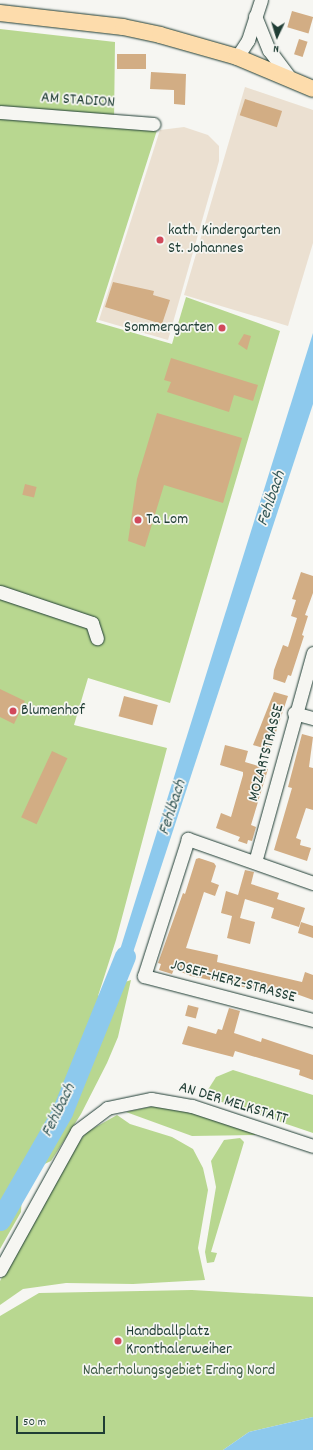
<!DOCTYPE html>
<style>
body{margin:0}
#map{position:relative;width:313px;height:1450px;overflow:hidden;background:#f6f6f2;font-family:Dekko,sans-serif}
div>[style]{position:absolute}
.built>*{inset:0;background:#ebe0d1}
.green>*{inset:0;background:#b8d790}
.water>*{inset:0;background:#8dc9ed}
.river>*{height:21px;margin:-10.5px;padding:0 10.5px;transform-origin:10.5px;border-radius:10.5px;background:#8dc9ed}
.building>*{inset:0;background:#d2ad84;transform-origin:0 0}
.roads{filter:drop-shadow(0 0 1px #1f3d34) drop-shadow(0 0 1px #1f3d34)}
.minor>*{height:13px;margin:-6.5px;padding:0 6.5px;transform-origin:6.5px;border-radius:6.5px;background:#f6f6f2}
.major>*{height:16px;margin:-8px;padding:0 8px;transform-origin:8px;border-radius:8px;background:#fddcac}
.dots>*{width:11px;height:11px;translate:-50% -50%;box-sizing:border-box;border:2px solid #f6f6f2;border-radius:50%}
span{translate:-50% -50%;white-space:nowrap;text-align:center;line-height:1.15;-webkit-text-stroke:3.5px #f6f6f2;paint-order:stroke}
.street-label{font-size:16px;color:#1f3d34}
.poi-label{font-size:16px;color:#1f3d34}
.left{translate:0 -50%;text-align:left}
.right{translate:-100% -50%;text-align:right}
.park-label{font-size:16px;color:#3e5c46}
.water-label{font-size:17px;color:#355959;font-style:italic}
.north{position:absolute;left:257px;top:16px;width:40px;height:40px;-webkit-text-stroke:3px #f6f6f2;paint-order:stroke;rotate:184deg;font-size:11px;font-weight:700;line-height:16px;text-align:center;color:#1f3d34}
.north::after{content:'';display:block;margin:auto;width:14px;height:18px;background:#1f3d34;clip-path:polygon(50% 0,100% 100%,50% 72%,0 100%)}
.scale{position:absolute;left:16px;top:1416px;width:89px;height:18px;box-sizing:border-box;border:2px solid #1f3d34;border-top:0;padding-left:5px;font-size:12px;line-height:14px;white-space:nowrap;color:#1f3d34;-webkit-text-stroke:3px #f6f6f2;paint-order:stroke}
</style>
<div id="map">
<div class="built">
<i style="clip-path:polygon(245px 87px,313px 110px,313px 243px,288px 326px,184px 295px)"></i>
<i style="clip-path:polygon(184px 127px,208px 135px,219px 146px,219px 161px,168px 340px,99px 320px,160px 130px)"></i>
</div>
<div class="green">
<i style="clip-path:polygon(0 29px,115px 42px,114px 122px,158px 127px,96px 322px,172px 344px,186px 297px,280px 331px,170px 703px,88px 678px,74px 725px,167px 748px,116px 940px,98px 996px,107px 988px,131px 980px,118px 1037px,107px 1063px,81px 1114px,51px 1161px,36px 1168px,22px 1194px,21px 1212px,0 1249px,0 596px,93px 630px,0 592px)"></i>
<i style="clip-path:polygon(233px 1070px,313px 1095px,313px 1133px,204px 1096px,216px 1077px)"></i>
<i style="clip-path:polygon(154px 1106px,191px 1112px,256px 1131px,255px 1135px,192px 1136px,126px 1112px)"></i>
<i style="clip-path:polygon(117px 1115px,130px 1124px,172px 1137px,193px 1149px,203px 1168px,208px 1190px,198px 1248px,205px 1280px,133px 1284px,66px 1283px,23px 1289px,0 1305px,0 1281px,33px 1216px,78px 1143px,87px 1132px)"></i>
<i style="clip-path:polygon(240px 1138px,244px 1142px,211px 1252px,217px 1253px,214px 1262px,207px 1263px,205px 1252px,216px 1187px,211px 1161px,224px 1140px)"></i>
<i style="clip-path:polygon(192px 1290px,313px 1297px,313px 1417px,249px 1432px,223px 1450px,0 1450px,0 1316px,39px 1293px)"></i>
</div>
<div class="water">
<i style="clip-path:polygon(313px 333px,313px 404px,124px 980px,109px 985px)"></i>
<i style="clip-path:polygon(313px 1417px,313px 1450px,223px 1450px,249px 1432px)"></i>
</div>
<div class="river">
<i style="left:0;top:1220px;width:125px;rotate:-60.1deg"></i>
<i style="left:62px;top:1112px;width:168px;rotate:-68deg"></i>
</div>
<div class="building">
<i style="left:292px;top:11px;width:22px;height:17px;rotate:16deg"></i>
<i style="left:299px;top:39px;width:9px;height:16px;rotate:18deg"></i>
<i style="left:117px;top:54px;width:29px;height:15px"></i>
<i style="clip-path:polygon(151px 72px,186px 74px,185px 105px,174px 104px,174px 90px,150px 89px)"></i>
<i style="left:245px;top:99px;width:39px;height:17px;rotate:18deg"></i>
<i style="clip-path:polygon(113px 282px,154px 291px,153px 295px,170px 300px,162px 324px,105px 307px)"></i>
<i style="clip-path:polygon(244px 334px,251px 336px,247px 350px,238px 344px)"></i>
<i style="clip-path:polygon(171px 358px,258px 385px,253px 401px,234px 395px,229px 412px,167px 392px,171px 382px,164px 380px)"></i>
<i style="clip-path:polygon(157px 413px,242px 438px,223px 503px,164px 485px,145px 547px,128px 541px,137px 479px)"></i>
<i style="left:25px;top:484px;width:12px;height:11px;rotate:14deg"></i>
<i style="clip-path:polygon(301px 572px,313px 576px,313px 593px,305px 615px,308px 616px,302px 635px,304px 636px,291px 676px,288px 675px,285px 683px,273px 679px,274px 670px,283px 645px,288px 647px,297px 618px,291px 616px,296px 600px,292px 599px)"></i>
<i style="clip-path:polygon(0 689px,25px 701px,14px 724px,0 717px)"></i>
<i style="clip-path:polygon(274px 692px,288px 696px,270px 750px,253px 745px)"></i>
<i style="left:124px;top:696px;width:35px;height:21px;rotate:15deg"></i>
<i style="clip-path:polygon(302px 734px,313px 737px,309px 767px,313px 768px,313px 810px,306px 808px,296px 838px,301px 840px,300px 845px,311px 848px,307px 861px,274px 850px,292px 788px,288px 787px)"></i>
<i style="clip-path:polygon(225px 745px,248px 751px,245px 762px,268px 769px,251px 825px,256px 827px,252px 841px,248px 840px,247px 844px,238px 841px,240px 837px,216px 828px,221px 813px,231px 817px,243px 775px,243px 772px,220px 765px)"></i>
<i style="left:52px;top:751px;width:17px;height:73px;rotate:25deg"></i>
<i style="clip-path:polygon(199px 858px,214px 863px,216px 866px,211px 882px,219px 885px,215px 896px,204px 892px,186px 948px,218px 955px,217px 962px,302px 982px,305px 972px,313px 975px,313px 1000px,277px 987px,273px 988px,272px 993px,191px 976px,174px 969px,172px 974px,159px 970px,161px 964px,158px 963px,183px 893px,185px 894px,196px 859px)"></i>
<i style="clip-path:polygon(245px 870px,254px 872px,251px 884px,279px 893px,277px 899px,305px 908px,299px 927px,271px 918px,274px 908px,245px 899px,240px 918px,255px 922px,250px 944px,227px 938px,232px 916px,221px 913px,226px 891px,238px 895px)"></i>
<i style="clip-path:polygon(301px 922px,313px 926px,313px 938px,298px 933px)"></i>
<i style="left:188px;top:1005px;width:11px;height:11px;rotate:15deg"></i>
<i style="clip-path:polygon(229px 1008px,240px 1011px,234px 1033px,261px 1042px,262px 1038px,313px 1055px,313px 1080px,299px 1075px,300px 1070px,235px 1051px,233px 1057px,182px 1044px,188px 1026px,216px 1034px,218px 1029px,222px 1030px)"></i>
</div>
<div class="roads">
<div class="minor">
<i style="left:255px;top:16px;width:37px;rotate:68deg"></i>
<i style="left:269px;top:50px;width:38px;rotate:53deg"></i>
<i style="left:237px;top:57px;width:20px;rotate:-57deg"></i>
<i style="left:248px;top:40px;width:42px;rotate:-72deg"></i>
<i style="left:0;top:112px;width:154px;rotate:4.5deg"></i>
<i style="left:0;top:592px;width:97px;rotate:18.6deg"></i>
<i style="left:92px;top:623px;width:16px;rotate:72deg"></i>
<i style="left:294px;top:713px;width:20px;rotate:15deg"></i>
<i style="left:255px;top:862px;width:217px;rotate:-74.5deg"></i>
<i style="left:313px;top:883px;width:133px;rotate:-160.6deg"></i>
<i style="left:188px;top:839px;width:144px;rotate:107.8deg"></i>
<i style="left:144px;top:976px;width:175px;rotate:14.6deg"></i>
<i style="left:0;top:1270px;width:159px;rotate:-61deg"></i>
<i style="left:77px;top:1131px;width:38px;rotate:-37deg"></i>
<i style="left:107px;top:1108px;width:45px;rotate:-11.6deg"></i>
<i style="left:151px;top:1099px;width:42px;rotate:9.7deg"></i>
<i style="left:192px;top:1106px;width:127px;rotate:18.3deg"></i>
</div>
<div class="major">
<i style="left:0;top:13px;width:124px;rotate:6.5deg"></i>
<i style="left:123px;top:27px;width:38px;rotate:12deg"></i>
<i style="left:160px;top:35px;width:80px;rotate:15.9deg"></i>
<i style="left:237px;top:57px;width:82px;rotate:22.8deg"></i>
</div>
</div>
<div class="dots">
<i style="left:160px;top:240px;background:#d1495b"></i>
<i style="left:222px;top:328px;background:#d1495b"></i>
<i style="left:138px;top:520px;background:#d1495b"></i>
<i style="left:13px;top:711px;background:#d1495b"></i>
<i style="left:118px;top:1341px;background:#d1495b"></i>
</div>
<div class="street-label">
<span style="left:78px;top:101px;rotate:4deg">AM STADION</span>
<span style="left:267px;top:753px;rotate:-75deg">MOZARTSTRASSE</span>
<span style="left:233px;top:982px;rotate:15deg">JOSEF-HERZ-STRASSE</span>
<span style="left:233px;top:1104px;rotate:17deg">AN DER MELKSTATT</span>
</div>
<div class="poi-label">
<span class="left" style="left:168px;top:240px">kath. Kindergarten<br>St. Johannes</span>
<span class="right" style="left:214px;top:328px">Sommergarten</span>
<span class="left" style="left:146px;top:520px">Ta Lom</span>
<span class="left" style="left:21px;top:711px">Blumenhof</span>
<span class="left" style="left:126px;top:1341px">Handballplatz<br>Kronthalerweiher</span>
</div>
<div class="park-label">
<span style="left:179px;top:1371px">Naherholungsgebiet Erding Nord</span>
</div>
<div class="water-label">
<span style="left:273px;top:499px;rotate:-71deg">Fehlbach</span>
<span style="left:174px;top:808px;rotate:-72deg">Fehlbach</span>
<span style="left:60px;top:1111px;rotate:-64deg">Fehlbach</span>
</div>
<div class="north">N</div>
<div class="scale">50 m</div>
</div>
